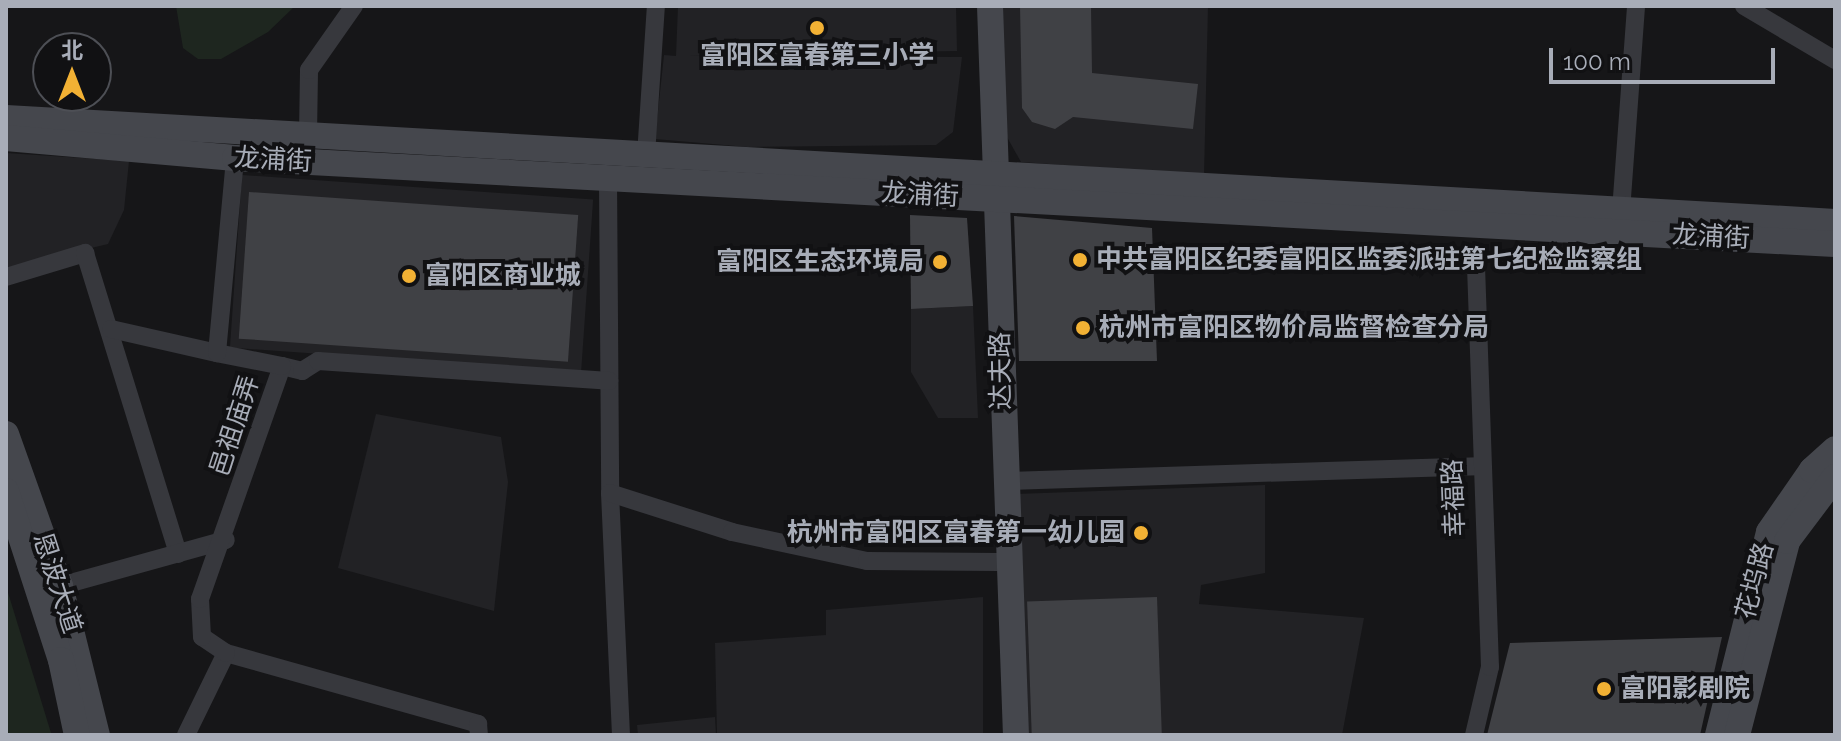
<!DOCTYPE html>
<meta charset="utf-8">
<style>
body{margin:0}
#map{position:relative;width:1841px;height:741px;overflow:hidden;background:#161618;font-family:Raleway,"Noto Sans SC",sans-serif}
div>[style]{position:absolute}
.built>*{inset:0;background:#222225;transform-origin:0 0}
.green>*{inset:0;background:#1e261f}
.building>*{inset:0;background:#404145;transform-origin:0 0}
.street>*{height:18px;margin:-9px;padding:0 9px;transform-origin:9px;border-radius:9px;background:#37383d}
.secondary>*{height:26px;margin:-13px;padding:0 13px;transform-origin:13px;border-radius:13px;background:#45474d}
.dots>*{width:22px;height:22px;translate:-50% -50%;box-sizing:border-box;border:4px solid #111113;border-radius:50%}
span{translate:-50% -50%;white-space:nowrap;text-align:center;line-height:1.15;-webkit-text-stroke:8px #111113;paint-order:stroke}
.poi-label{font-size:26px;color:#a8adb8;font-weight:700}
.left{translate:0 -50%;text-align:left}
.right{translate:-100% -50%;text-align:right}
.street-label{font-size:26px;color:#a8adb8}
.frame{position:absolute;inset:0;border:8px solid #a8adb8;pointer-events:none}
.north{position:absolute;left:32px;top:32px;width:80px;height:80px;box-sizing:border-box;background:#111113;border:2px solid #4d4f55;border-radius:50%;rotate:0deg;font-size:22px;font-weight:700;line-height:32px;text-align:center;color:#a8adb8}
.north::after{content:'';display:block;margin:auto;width:28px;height:36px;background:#f2b134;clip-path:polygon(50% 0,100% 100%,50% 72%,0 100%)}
.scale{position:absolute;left:1549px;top:48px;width:226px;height:36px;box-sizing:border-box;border:4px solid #a8adb8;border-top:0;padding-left:10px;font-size:24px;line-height:28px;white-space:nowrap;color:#a8adb8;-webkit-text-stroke:6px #111113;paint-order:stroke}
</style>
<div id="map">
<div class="built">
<i style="clip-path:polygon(678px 6px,956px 6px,957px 51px,688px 56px,962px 57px,953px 132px,936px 145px,747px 147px,655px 139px,664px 55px,676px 56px)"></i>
<i style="clip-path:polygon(999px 6px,1208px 6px,1204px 175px,1021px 162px,1003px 130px)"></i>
<i style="clip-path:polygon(6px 153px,129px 161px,124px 210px,108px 244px,6px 268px)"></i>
<i style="left:242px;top:175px;width:352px;height:173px;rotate:4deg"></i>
<i style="clip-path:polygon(973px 306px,978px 418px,938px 418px,911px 372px,911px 309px)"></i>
<i style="clip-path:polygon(376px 414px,501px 437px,508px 482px,494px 611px,338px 568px)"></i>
<i style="clip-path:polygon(1265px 485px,1265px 573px,1201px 585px,1199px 604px,1364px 618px,1342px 735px,1024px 735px,1015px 494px)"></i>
<i style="clip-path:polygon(983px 597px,983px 735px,717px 735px,715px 643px,826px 635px,826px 610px)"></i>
<i style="clip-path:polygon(715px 717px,716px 735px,638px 735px,637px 725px)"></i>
</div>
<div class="green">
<i style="clip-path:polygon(176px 6px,295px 6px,268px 32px,221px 59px,198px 59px,183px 48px)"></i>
<i style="clip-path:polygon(6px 586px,51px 733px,51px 735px,6px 735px)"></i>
</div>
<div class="building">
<i style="clip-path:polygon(1020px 6px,1091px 6px,1092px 73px,1198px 84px,1193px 129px,1073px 117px,1055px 129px,1032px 122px,1022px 108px)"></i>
<i style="left:249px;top:192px;width:330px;height:147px;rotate:4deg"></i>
<i style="clip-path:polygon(910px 215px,967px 218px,973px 306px,911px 309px)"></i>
<i style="clip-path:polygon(1014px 216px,1152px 228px,1157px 361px,1019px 361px)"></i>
<i style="left:1157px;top:597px;width:138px;height:130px;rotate:88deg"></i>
<i style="clip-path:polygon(1722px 637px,1700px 735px,1487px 735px,1510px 643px)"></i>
</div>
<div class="street">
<i style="left:1744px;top:6px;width:106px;rotate:30.7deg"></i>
<i style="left:308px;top:135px;width:65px;rotate:-89.1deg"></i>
<i style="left:309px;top:70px;width:78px;rotate:-54.9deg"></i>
<i style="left:646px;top:155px;width:149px;rotate:-86.2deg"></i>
<i style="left:608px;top:178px;width:315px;rotate:89.6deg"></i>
<i style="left:610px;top:493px;width:242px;rotate:87.4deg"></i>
<i style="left:1621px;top:211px;width:206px;rotate:-85.8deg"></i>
<i style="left:6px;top:277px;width:83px;rotate:-16.9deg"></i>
<i style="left:85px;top:253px;width:315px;rotate:72.8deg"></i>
<i style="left:111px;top:329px;width:109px;rotate:12.8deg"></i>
<i style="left:282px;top:366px;width:21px;rotate:14deg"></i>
<i style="left:302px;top:371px;width:19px;rotate:-32deg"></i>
<i style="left:318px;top:361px;width:292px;rotate:3.9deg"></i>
<i style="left:1005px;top:481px;width:473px;rotate:-1.8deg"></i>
<i style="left:610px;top:493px;width:128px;rotate:17.7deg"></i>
<i style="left:732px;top:532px;width:138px;rotate:12.1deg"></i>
<i style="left:867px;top:561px;width:132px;rotate:0.4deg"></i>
<i style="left:60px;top:586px;width:172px;rotate:-15.5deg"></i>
<i style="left:226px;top:653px;width:262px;rotate:15.7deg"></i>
<i style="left:478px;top:724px;width:11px;rotate:85deg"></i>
<i style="left:186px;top:735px;width:91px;rotate:-64deg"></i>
<i style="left:226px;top:653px;width:29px;rotate:-146deg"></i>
<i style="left:202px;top:637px;width:38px;rotate:-93deg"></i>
<i style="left:200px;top:599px;width:247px;rotate:-70.6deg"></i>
<i style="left:282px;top:366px;width:66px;rotate:-168.7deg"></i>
<i style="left:217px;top:353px;width:196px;rotate:-84.7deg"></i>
<i style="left:1474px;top:735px;width:70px;rotate:-76.8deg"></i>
<i style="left:1490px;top:667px;width:411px;rotate:-92deg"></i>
</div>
<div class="secondary">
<i style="left:990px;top:6px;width:729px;rotate:87.96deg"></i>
<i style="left:6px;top:118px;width:1832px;rotate:3.25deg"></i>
<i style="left:6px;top:138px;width:230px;rotate:5deg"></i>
<i style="left:235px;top:158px;width:1602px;rotate:3.08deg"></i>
<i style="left:6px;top:434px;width:161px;rotate:70.4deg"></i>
<i style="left:60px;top:586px;width:154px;rotate:76.1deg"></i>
<i style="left:6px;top:491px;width:178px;rotate:72deg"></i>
<i style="left:61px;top:660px;width:77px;rotate:78deg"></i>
<i style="left:1718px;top:735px;width:209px;rotate:-75.9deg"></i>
<i style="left:1769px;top:532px;width:75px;rotate:-55.3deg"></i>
<i style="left:1812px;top:470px;width:31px;rotate:-42deg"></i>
<i style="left:1737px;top:735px;width:200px;rotate:-75.5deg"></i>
<i style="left:1787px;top:541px;width:80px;rotate:-53.1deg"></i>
</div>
<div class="dots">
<i style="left:817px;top:28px;background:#f2b134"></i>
<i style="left:1080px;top:260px;background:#f2b134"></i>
<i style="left:940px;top:262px;background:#f2b134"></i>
<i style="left:409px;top:276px;background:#f2b134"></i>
<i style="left:1083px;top:328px;background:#f2b134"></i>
<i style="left:1141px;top:533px;background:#f2b134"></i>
<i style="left:1604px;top:689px;background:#f2b134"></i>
</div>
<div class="poi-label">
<span style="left:817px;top:56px">富阳区富春第三小学</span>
<span class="left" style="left:1096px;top:260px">中共富阳区纪委富阳区监委派驻第七纪检监察组</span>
<span class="right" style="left:924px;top:262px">富阳区生态环境局</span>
<span class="left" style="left:425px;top:276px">富阳区商业城</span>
<span class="left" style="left:1099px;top:328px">杭州市富阳区物价局监督检查分局</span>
<span class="right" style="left:1125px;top:533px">杭州市富阳区富春第一幼儿园</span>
<span class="left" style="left:1620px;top:689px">富阳影剧院</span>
</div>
<div class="street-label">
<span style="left:273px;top:160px;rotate:3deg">龙浦街</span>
<span style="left:920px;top:195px;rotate:3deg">龙浦街</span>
<span style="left:1711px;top:237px;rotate:3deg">龙浦街</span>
<span style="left:1001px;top:371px;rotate:-91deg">达夫路</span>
<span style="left:235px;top:426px;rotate:-72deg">邑祖庙弄</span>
<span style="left:1454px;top:498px;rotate:-92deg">幸福路</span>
<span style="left:1755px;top:581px;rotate:-75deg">花坞路</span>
<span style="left:57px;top:583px;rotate:72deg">恩波大道</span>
</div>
<div class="frame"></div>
<div class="north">北</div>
<div class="scale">100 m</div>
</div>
